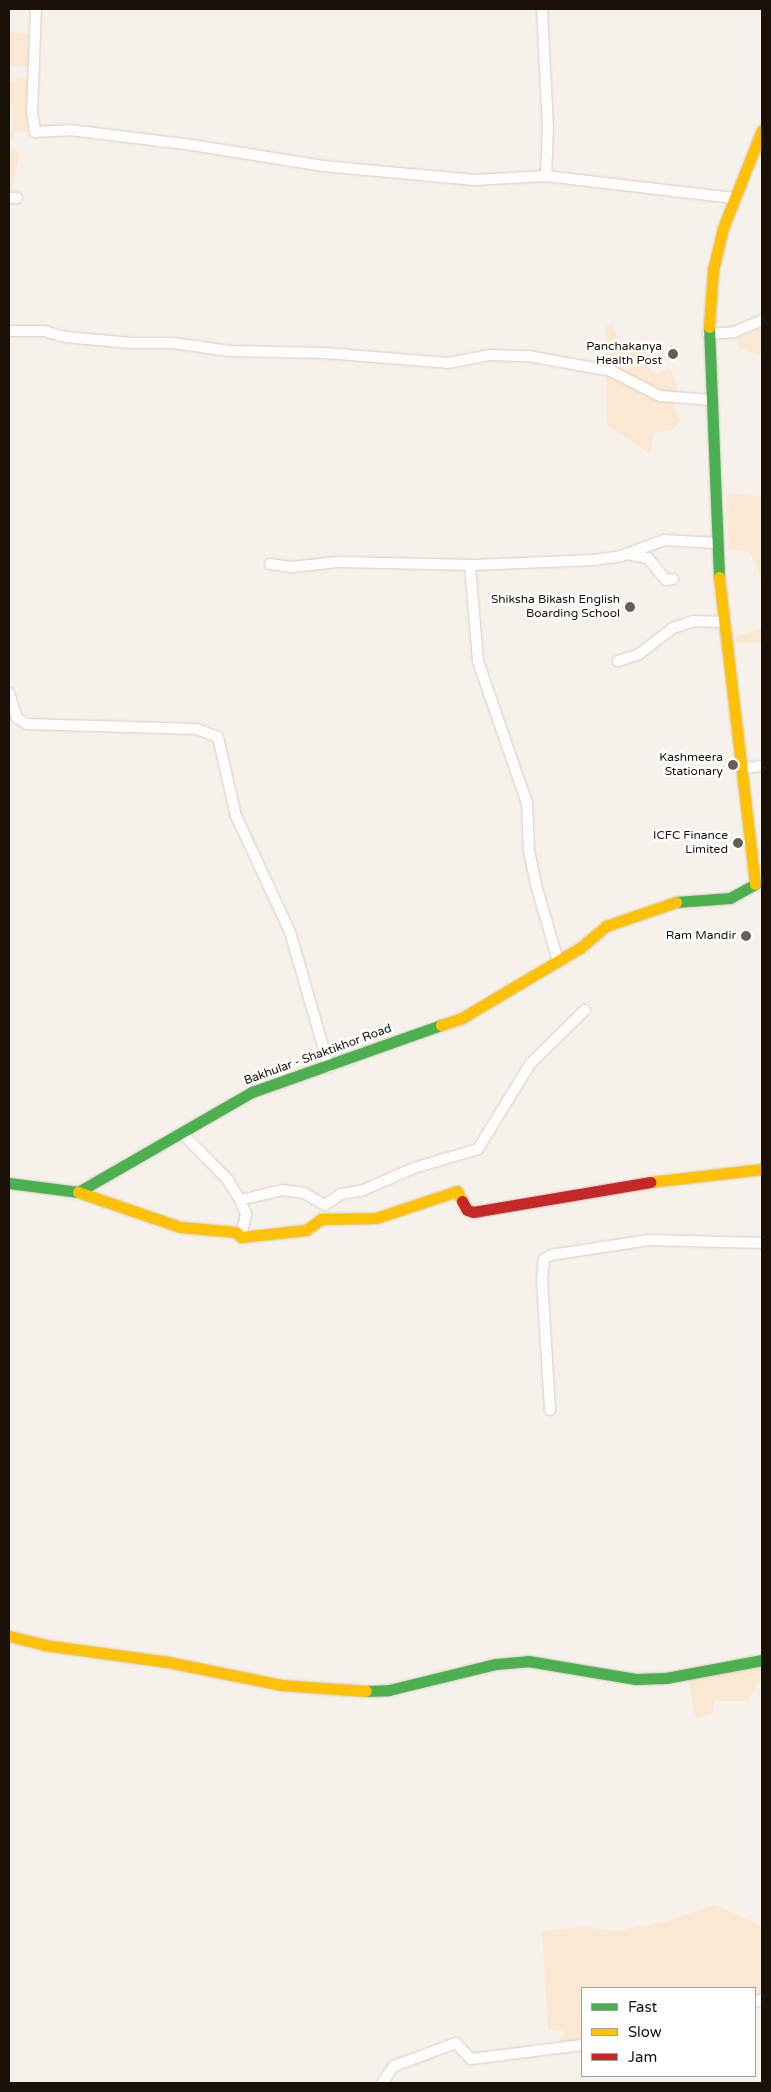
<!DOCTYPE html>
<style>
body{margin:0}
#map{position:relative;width:771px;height:2092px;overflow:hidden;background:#f7f1eb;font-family:"Varela Round",sans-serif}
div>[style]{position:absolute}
.green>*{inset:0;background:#fbe8d3}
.roads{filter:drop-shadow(0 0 1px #d6cfc7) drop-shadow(0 0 1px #d6cfc7)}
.street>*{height:10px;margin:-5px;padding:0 5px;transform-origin:5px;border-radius:5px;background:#fefdfc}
.fast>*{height:11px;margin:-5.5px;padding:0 5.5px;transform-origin:5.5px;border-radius:5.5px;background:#4caf50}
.slow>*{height:11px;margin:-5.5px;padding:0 5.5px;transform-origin:5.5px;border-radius:5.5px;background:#ffc107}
.jam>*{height:11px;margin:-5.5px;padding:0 5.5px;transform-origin:5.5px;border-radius:5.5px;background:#c62828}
.dots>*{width:14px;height:14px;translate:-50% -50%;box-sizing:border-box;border:2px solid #fff;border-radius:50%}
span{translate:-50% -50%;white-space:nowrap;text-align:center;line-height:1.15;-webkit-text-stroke:5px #fff;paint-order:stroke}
.poi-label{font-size:12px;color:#191107}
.right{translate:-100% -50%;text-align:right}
.street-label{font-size:12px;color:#191107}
.frame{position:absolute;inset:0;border:10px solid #191107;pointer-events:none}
.legend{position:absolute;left:581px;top:1987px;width:175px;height:90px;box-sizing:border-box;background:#fff;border:1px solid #a3a09c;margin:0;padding:6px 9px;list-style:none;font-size:15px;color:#191107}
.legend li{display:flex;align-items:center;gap:10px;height:25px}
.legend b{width:25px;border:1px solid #a3a09c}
</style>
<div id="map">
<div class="green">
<i style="clip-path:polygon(9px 32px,29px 34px,31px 67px,9px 65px)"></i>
<i style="clip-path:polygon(15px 78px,31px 80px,27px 131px,16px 132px,11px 140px,9px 134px,12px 131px,13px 105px,9px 104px,9px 81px,16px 81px)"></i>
<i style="clip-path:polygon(9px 143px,11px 149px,20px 152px,12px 191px,9px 191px)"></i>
<i style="clip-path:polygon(612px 323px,618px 341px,639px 341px,642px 347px,649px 351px,651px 371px,657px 374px,670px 368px,678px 387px,674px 408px,681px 420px,672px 430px,654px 433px,650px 454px,607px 425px,605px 328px)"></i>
<i style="clip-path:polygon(762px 328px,762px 356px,739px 349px,738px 338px)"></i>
<i style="clip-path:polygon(726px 494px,762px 496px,762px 588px,758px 568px,749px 552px,729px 549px)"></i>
<i style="clip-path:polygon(762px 628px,762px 643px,736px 643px,737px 636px)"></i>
<i style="clip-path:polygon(762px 1664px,762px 1676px,748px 1701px,714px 1701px,713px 1714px,696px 1718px,687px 1676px)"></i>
<i style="clip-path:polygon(715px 1905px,762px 1926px,762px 1996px,755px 1998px,755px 1988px,582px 1988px,582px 2040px,559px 2042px,565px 2031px,548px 2029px,542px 1931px,584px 1927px,617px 1931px,667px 1921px)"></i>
</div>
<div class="roads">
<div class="street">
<i style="left:36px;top:9px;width:103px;rotate:92.2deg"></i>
<i style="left:32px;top:112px;width:20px;rotate:81deg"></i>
<i style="left:35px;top:132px;width:35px;rotate:-3deg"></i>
<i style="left:70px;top:130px;width:123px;rotate:7deg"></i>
<i style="left:192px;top:145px;width:133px;rotate:9.1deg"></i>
<i style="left:323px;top:166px;width:152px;rotate:5.3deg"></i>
<i style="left:474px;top:180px;width:72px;rotate:-3.2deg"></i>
<i style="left:542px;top:9px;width:118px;rotate:87.1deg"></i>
<i style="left:548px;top:127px;width:49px;rotate:92.3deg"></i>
<i style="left:546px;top:176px;width:188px;rotate:6.7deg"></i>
<i style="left:9px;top:198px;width:8px"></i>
<i style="left:9px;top:331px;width:35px"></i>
<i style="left:44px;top:331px;width:22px;rotate:16deg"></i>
<i style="left:65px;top:337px;width:67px;rotate:5.1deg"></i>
<i style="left:132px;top:343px;width:41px"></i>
<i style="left:173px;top:343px;width:57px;rotate:8.1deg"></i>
<i style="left:229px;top:351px;width:96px;rotate:1.2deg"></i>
<i style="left:325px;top:353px;width:123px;rotate:4.6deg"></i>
<i style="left:448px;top:363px;width:43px;rotate:-10.8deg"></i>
<i style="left:490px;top:355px;width:38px;rotate:2deg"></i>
<i style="left:528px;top:356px;width:84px;rotate:10.2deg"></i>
<i style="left:611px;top:371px;width:55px;rotate:27deg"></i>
<i style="left:660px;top:396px;width:52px;rotate:4.4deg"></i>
<i style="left:708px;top:334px;width:26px;rotate:-4deg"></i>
<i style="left:734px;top:332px;width:30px;rotate:-23deg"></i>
<i style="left:627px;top:554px;width:21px;rotate:11deg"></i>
<i style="left:648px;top:558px;width:28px;rotate:51deg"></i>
<i style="left:666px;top:580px;width:7px;rotate:-8deg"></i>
<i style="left:270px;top:564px;width:22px;rotate:8deg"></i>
<i style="left:292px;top:567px;width:46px;rotate:-6.2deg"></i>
<i style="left:338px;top:562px;width:136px;rotate:1.3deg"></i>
<i style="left:474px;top:565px;width:120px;rotate:-2.4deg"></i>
<i style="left:594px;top:560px;width:27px;rotate:-8deg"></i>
<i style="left:621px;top:556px;width:46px;rotate:-20.4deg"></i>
<i style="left:664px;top:540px;width:52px;rotate:3.3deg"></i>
<i style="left:470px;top:565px;width:96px;rotate:85.2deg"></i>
<i style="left:478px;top:661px;width:150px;rotate:71deg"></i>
<i style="left:527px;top:803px;width:48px;rotate:87.6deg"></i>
<i style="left:529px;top:851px;width:35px;rotate:78deg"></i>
<i style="left:536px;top:885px;width:79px;rotate:73.9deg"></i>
<i style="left:618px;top:661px;width:22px;rotate:-18deg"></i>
<i style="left:639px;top:654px;width:43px;rotate:-37.4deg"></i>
<i style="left:673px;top:628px;width:21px;rotate:-19deg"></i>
<i style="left:693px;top:621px;width:30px;rotate:2deg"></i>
<i style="left:9px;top:693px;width:26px;rotate:72deg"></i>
<i style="left:17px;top:718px;width:12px;rotate:31deg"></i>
<i style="left:27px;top:724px;width:170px;rotate:1.7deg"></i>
<i style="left:197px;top:729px;width:22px;rotate:21deg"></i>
<i style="left:218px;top:737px;width:81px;rotate:77.2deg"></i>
<i style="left:236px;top:816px;width:128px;rotate:65deg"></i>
<i style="left:290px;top:932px;width:141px;rotate:73.9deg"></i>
<i style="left:744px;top:768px;width:18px;rotate:-6deg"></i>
<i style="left:182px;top:1133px;width:64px;rotate:45.6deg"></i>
<i style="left:227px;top:1179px;width:25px;rotate:58deg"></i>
<i style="left:240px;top:1200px;width:15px;rotate:67deg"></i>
<i style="left:246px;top:1214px;width:24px;rotate:102deg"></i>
<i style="left:240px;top:1200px;width:43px;rotate:-13.4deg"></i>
<i style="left:282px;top:1190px;width:22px;rotate:8deg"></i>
<i style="left:304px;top:1193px;width:24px;rotate:30deg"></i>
<i style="left:325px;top:1205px;width:19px;rotate:-35deg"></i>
<i style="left:341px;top:1194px;width:20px;rotate:-9deg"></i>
<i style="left:361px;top:1191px;width:58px;rotate:-23.5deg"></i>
<i style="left:414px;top:1168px;width:67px;rotate:-16.5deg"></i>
<i style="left:478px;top:1149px;width:100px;rotate:-58.5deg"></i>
<i style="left:530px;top:1064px;width:77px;rotate:-44.5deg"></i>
<i style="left:550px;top:1410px;width:129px;rotate:-93.5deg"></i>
<i style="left:542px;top:1281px;width:22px;rotate:-85deg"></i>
<i style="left:544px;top:1259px;width:8px;rotate:-30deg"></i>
<i style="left:551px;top:1255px;width:99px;rotate:-8.7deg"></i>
<i style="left:649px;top:1240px;width:113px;rotate:1.5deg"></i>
<i style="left:755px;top:2002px;width:8px;rotate:-23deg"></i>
<i style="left:382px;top:2083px;width:21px;rotate:-55deg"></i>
<i style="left:394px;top:2066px;width:66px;rotate:-20.4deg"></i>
<i style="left:456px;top:2043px;width:22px;rotate:47deg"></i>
<i style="left:471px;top:2059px;width:112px;rotate:-7.2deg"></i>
</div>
<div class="fast">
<i style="left:709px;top:327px;width:250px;rotate:87.7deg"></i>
<i style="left:676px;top:902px;width:54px;rotate:-4.2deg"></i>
<i style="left:730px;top:898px;width:29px;rotate:-29deg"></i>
<i style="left:9px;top:1183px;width:70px;rotate:7.4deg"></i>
<i style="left:78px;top:1192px;width:201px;rotate:-29.9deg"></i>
<i style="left:252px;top:1092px;width:201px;rotate:-19.5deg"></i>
<i style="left:366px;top:1691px;width:23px;rotate:-2deg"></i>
<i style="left:389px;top:1690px;width:110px;rotate:-13.7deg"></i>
<i style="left:496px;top:1664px;width:32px;rotate:-5deg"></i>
<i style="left:528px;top:1661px;width:109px;rotate:9.5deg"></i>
<i style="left:636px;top:1679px;width:30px;rotate:-2deg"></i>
<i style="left:666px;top:1678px;width:98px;rotate:-10.6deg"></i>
</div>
<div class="slow">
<i style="left:709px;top:327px;width:57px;rotate:-86deg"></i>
<i style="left:713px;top:270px;width:43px;rotate:-76.6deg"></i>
<i style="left:723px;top:228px;width:105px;rotate:-68.3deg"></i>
<i style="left:719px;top:577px;width:309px;rotate:83.3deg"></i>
<i style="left:441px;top:1025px;width:22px;rotate:-18deg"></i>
<i style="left:462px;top:1018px;width:137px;rotate:-30.7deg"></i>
<i style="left:580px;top:948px;width:34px;rotate:-40deg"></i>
<i style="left:606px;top:926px;width:74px;rotate:-18.9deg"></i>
<i style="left:650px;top:1182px;width:113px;rotate:-6.6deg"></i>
<i style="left:78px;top:1192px;width:108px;rotate:18.9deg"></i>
<i style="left:180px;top:1227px;width:56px;rotate:5.1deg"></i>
<i style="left:236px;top:1232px;width:7px;rotate:45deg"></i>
<i style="left:241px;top:1237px;width:65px;rotate:-6.1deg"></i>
<i style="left:306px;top:1230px;width:19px;rotate:-36deg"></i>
<i style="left:321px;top:1219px;width:55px;rotate:-1deg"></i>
<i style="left:376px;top:1218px;width:85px;rotate:-18.4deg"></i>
<i style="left:457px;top:1191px;width:11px;rotate:63deg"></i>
<i style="left:9px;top:1636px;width:36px;rotate:14deg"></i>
<i style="left:44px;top:1645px;width:125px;rotate:7.8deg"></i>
<i style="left:168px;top:1662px;width:115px;rotate:11.5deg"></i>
<i style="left:281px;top:1685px;width:85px;rotate:4deg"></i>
</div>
<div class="jam">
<i style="left:462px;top:1201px;width:10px;rotate:61deg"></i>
<i style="left:467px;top:1210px;width:6px;rotate:18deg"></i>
<i style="left:473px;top:1212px;width:180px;rotate:-9.6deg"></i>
</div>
</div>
<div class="dots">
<i style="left:673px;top:354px;background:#675f57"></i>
<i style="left:630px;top:607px;background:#675f57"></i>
<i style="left:733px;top:765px;background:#675f57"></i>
<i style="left:738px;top:843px;background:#675f57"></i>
<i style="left:746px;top:936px;background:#675f57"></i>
</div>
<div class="poi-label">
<span class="right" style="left:662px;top:354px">Panchakanya<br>Health Post</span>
<span class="right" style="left:620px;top:607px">Shiksha Bikash English<br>Boarding School</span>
<span class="right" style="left:723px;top:765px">Kashmeera<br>Stationary</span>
<span class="right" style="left:728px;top:843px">ICFC Finance<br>Limited</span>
<span class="right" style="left:736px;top:936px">Ram Mandir</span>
</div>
<div class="street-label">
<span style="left:318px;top:1055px;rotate:-20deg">Bakhular - Shaktikhor Road</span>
</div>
<div class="frame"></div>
<ul class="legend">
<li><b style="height:6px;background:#4caf50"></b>Fast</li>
<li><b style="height:6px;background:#ffc107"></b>Slow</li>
<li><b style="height:6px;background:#c62828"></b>Jam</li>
</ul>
</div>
